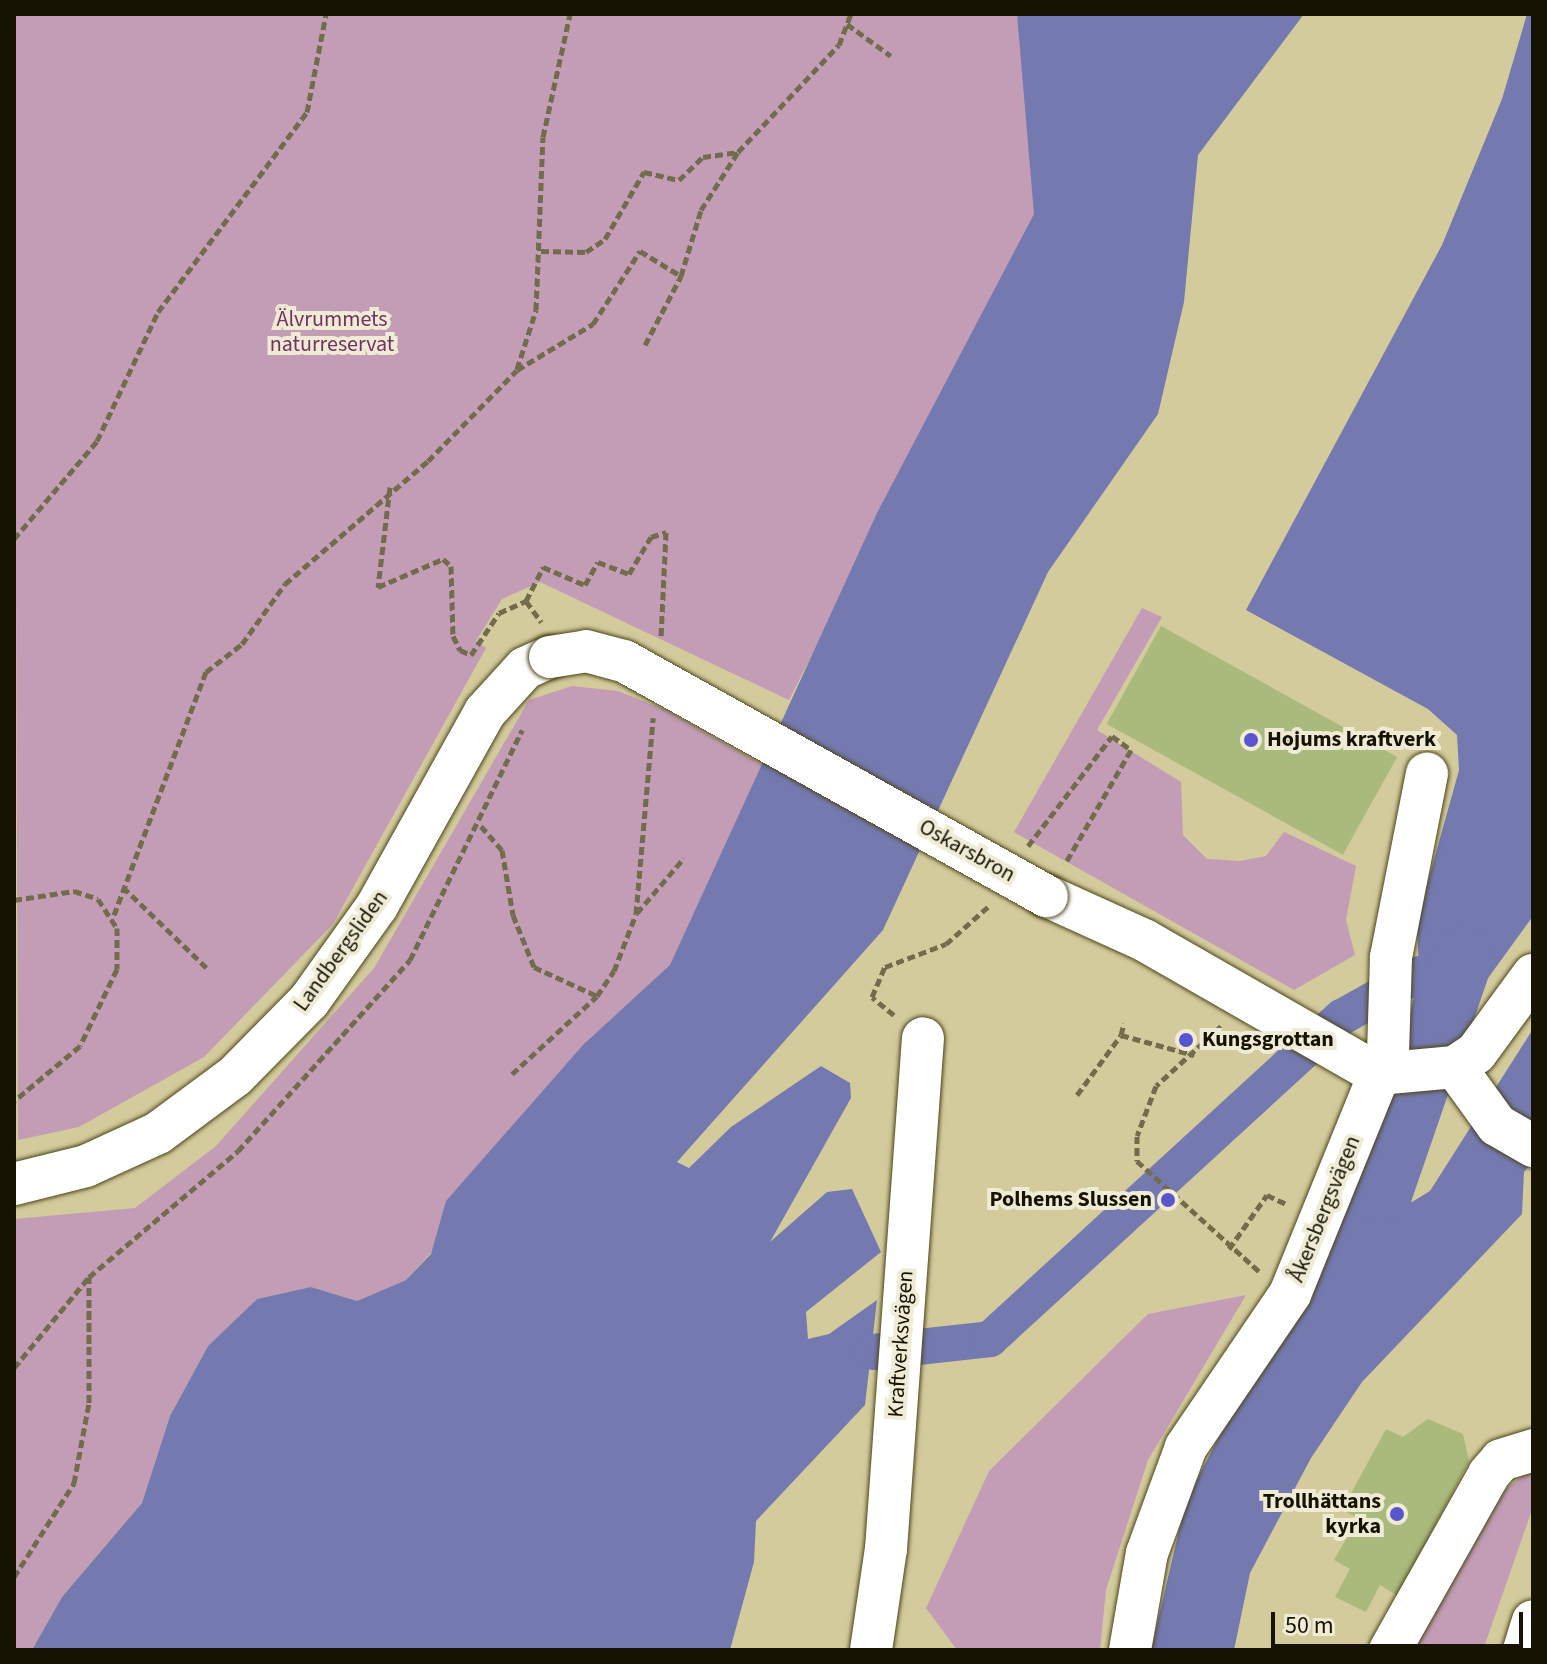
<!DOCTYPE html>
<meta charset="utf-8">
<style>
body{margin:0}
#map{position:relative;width:1547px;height:1664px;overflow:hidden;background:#d3cb9c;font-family:"Source Sans 3",sans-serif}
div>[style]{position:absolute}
.green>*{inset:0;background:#c29db5}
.water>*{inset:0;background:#7479b0}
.canal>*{height:36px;margin:-18px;padding:0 18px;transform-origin:18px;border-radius:18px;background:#7479b0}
.river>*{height:60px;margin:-30px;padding:0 30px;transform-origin:30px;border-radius:30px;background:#7479b0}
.building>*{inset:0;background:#aaba7c;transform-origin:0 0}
.path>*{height:5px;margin-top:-2.5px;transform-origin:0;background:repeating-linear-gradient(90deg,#726c4d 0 8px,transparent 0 12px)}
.roads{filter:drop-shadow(0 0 2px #4c4519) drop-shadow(0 0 2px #4c4519)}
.minor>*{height:42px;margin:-21px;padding:0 21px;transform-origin:21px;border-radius:21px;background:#fff}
.bridges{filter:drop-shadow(0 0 2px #4c4519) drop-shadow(0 0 2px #4c4519)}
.minor-bridge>*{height:42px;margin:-21px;padding:0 21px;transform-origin:21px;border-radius:21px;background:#fff}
.dots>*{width:22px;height:22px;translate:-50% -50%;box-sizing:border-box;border:4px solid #efebd4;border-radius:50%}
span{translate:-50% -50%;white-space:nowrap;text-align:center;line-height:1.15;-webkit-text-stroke:8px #efebd4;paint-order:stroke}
.park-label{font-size:22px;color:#753161}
.poi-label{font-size:22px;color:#161303;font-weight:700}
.left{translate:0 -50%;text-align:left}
.right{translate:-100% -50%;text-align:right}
.street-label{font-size:22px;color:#161303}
.frame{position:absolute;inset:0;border:16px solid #161303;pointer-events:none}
.scale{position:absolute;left:1271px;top:1612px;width:252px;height:36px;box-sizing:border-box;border:4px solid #161303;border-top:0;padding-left:10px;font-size:24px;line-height:28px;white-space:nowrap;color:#161303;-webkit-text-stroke:6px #efebd4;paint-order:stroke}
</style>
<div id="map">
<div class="green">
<i style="clip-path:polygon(14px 14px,1083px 14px,1066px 153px,789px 700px,540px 582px,502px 599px,476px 641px,486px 648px,333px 924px,204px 1057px,79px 1127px,18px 1140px)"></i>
<i style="clip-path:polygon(1142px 608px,1162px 617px,1097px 730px,1181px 782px,1183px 835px,1207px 859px,1240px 861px,1266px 856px,1284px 832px,1356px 866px,1346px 920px,1355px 955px,1294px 990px,1014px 832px)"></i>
<i style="clip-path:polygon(572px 686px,618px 691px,663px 709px,838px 807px,406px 1280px,357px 1301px,311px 1287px,257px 1299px,208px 1346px,170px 1416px,142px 1503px,62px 1597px,32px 1650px,14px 1650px,14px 1219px,135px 1208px,216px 1146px,374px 968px,529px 700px)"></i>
<i style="clip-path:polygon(1246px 1295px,1148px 1460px,1106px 1590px,1100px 1650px,957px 1650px,926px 1608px,989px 1471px,1148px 1314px)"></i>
<i style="clip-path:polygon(1533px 1467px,1533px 1507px,1483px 1650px,1409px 1650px,1480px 1511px)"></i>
</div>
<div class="water">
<i style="clip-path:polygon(1017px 14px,1304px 14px,1198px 155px,1184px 302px,1158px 414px,1048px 572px,883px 930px,677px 1162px,689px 1168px,731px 1127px,821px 1066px,850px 1083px,851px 1098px,770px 1242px,827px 1192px,852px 1189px,881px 1252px,806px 1312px,808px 1339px,829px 1334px,877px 1300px,865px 1405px,756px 1521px,754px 1562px,730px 1650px,32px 1650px,62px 1597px,142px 1503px,170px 1416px,208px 1346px,257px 1299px,311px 1287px,357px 1301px,406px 1280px,431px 1254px,446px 1201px,583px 1045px,670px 965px,877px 513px,1034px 214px)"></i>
<i style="clip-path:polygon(1527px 14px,1533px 14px,1533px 916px,1483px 985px,1455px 988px,1448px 1029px,1405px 1036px,1419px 974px,1417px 921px,1459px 770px,1457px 735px,1428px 709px,1246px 610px,1442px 245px,1502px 99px)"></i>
<i style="clip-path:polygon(1533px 1029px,1533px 1162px,1524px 1172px,1522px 1214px,1362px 1382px,1311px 1458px,1250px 1573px,1234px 1650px,1151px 1650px,1186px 1501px,1225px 1425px,1311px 1300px,1374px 1136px,1403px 1116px,1435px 1123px,1403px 1194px,1412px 1202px,1430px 1191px)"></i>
</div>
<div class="canal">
<i style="left:873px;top:1352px;width:118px;rotate:-6.3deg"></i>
<i style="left:990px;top:1339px;width:477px;rotate:-42.5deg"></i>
<i style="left:1342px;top:1017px;width:88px;rotate:-29.2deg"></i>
</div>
<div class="river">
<i style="left:1382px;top:1194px;width:252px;rotate:-71deg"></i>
</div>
<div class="building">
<i style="left:1161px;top:626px;width:270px;height:112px;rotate:29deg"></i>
<i style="clip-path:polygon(1428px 1419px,1463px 1434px,1469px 1461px,1398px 1596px,1380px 1585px,1366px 1612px,1335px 1597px,1350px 1569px,1334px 1560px,1358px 1518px,1342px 1510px,1386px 1429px,1403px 1437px)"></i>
</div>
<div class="path">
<i style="left:847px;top:24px;width:54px;rotate:36deg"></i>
<i style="left:541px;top:251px;width:45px;rotate:1.3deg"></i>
<i style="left:586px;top:252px;width:23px;rotate:-34deg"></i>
<i style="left:605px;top:239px;width:78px;rotate:-59.8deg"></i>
<i style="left:644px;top:172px;width:36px;rotate:13deg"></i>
<i style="left:679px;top:180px;width:33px;rotate:-44deg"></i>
<i style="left:703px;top:157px;width:34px;rotate:-8deg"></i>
<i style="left:645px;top:345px;width:78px;rotate:-62.4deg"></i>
<i style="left:517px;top:369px;width:62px;rotate:-72.1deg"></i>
<i style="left:536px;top:310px;width:173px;rotate:-87.7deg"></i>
<i style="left:543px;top:137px;width:126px;rotate:-77.6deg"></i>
<i style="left:390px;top:487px;width:101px;rotate:96.8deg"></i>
<i style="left:378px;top:587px;width:71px;rotate:-23.3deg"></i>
<i style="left:443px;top:559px;width:11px;rotate:41deg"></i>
<i style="left:451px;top:566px;width:70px;rotate:88.4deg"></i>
<i style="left:453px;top:636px;width:16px;rotate:63deg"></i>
<i style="left:460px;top:650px;width:12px;rotate:24deg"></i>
<i style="left:471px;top:655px;width:50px;rotate:-56.3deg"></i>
<i style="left:499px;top:613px;width:30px;rotate:-24deg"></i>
<i style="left:526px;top:601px;width:38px;rotate:-63deg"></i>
<i style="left:543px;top:567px;width:46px;rotate:23.2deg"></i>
<i style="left:585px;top:585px;width:26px;rotate:-61deg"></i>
<i style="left:598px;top:562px;width:33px;rotate:21deg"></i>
<i style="left:629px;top:574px;width:43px;rotate:-59.3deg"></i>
<i style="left:651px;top:537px;width:16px;rotate:-18deg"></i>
<i style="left:666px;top:532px;width:106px;rotate:92.7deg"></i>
<i style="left:14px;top:539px;width:128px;rotate:-49.7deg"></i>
<i style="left:97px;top:441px;width:143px;rotate:-64.7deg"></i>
<i style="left:158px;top:312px;width:249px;rotate:-53.3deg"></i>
<i style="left:307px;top:112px;width:100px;rotate:-79deg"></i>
<i style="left:526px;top:601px;width:26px;rotate:54deg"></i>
<i style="left:481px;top:826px;width:32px;rotate:49deg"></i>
<i style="left:502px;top:850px;width:66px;rotate:80.4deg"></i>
<i style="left:513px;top:915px;width:56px;rotate:68deg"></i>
<i style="left:534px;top:967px;width:69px;rotate:24.7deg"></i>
<i style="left:1028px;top:846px;width:138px;rotate:-52.6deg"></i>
<i style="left:1112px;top:736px;width:24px;rotate:36deg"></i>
<i style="left:1131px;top:750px;width:132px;rotate:120.1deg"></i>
<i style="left:123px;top:887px;width:118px;rotate:44deg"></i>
<i style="left:14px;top:900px;width:61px;rotate:-8.5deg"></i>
<i style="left:74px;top:891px;width:25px;rotate:18deg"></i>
<i style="left:98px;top:899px;width:35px;rotate:57deg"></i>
<i style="left:117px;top:928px;width:41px;rotate:90deg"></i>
<i style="left:117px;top:969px;width:85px;rotate:115.7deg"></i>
<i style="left:80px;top:1046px;width:86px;rotate:140.2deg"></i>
<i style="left:637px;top:913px;width:72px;rotate:-49.5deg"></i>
<i style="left:114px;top:915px;width:260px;rotate:-69.3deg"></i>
<i style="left:206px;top:672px;width:46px;rotate:-37.9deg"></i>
<i style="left:242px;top:644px;width:74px;rotate:-54.4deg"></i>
<i style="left:285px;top:584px;width:189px;rotate:-40.7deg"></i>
<i style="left:428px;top:461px;width:127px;rotate:-45.6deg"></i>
<i style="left:517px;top:370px;width:89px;rotate:-31.2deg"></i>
<i style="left:593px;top:324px;width:87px;rotate:-57.2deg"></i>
<i style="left:640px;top:251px;width:48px;rotate:31.4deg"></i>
<i style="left:681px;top:276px;width:69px;rotate:-73.1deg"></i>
<i style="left:701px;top:210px;width:69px;rotate:-57.5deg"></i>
<i style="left:738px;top:152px;width:147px;rotate:-46.7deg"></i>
<i style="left:839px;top:45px;width:33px;rotate:-69deg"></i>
<i style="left:894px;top:1015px;width:28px;rotate:-141deg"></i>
<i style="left:872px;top:997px;width:33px;rotate:-67deg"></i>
<i style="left:885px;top:967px;width:65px;rotate:-20.7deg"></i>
<i style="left:946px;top:944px;width:59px;rotate:-41.6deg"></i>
<i style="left:1221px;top:1026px;width:88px;rotate:137.3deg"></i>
<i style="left:1156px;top:1086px;width:53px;rotate:110.8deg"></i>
<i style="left:1137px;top:1136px;width:25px;rotate:90deg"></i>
<i style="left:1137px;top:1161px;width:166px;rotate:42.1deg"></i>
<i style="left:1121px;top:1035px;width:12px;rotate:-76deg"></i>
<i style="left:512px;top:1074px;width:115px;rotate:-42.5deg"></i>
<i style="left:597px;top:996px;width:30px;rotate:-56deg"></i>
<i style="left:614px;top:971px;width:61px;rotate:-68.9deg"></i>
<i style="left:636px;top:914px;width:197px;rotate:-85deg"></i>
<i style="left:1077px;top:1095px;width:74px;rotate:-53.7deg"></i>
<i style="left:1121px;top:1035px;width:76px;rotate:15.3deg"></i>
<i style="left:1229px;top:1249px;width:66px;rotate:-54.9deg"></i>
<i style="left:1267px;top:1195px;width:21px;rotate:25deg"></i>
<i style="left:14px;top:1368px;width:118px;rotate:-50.5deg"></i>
<i style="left:89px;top:1277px;width:195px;rotate:-40.2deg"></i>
<i style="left:238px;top:1151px;width:257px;rotate:-48deg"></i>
<i style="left:410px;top:960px;width:256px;rotate:-64deg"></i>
<i style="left:14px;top:1577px;width:112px;rotate:-57.4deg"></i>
<i style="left:74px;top:1483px;width:81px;rotate:-79.4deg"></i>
<i style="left:89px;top:1403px;width:126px;rotate:-90deg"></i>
</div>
<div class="roads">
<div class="minor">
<i style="left:1047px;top:896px;width:107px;rotate:24.4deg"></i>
<i style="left:1144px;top:940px;width:270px;rotate:29.8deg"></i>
<i style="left:1378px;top:1074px;width:77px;rotate:-5.2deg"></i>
<i style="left:1455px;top:1067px;width:25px;rotate:-34deg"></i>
<i style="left:1476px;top:1053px;width:97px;rotate:-53.8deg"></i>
<i style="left:1455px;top:1067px;width:72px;rotate:54.1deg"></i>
<i style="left:1497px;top:1125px;width:42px;rotate:30.3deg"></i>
<i style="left:14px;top:1184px;width:74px;rotate:-14deg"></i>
<i style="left:86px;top:1166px;width:79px;rotate:-24.6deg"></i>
<i style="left:158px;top:1133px;width:96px;rotate:-36.5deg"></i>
<i style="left:235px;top:1076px;width:105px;rotate:-45.4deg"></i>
<i style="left:309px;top:1001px;width:117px;rotate:-54.4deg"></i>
<i style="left:377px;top:906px;width:222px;rotate:-60.9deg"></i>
<i style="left:485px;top:712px;width:59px;rotate:-47.7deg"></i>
<i style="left:525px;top:668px;width:27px;rotate:-24deg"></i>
<i style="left:871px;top:1650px;width:102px;rotate:-81.6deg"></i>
<i style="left:886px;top:1549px;width:512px;rotate:-85.86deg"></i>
<i style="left:1130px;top:1650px;width:98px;rotate:-80.1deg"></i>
<i style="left:1147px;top:1553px;width:113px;rotate:-69.8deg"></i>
<i style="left:1186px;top:1447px;width:185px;rotate:-55.8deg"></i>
<i style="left:1290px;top:1294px;width:260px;rotate:-67.9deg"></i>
<i style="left:1388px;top:1053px;width:96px;rotate:-88.2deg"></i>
<i style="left:1391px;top:957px;width:187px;rotate:-78.9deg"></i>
<i style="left:1390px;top:1650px;width:202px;rotate:-60.6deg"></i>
<i style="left:1489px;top:1474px;width:18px;rotate:-49deg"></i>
<i style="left:1501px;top:1460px;width:34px;rotate:-17deg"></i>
<i style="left:1524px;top:1650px;width:30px;rotate:-73deg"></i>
</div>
</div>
<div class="bridges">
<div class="minor-bridge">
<i style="left:550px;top:657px;width:36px;rotate:-9deg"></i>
<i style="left:586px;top:651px;width:39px;rotate:15deg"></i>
<i style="left:624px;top:661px;width:484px;rotate:29.1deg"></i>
</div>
</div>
<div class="dots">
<i style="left:1251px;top:740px;background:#5955cd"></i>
<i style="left:1186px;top:1040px;background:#5955cd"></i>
<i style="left:1168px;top:1200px;background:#5955cd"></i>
<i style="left:1397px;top:1514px;background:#5955cd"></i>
</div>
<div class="park-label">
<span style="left:332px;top:332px">Älvrummets<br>naturreservat</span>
</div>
<div class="poi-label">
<span class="left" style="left:1267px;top:740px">Hojums kraftverk</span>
<span class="left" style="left:1202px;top:1040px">Kungsgrottan</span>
<span class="right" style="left:1152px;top:1200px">Polhems Slussen</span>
<span class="right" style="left:1381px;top:1514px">Trollhättans<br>kyrka</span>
</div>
<div class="street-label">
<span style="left:967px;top:851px;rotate:29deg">Oskarsbron</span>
<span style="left:341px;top:951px;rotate:-54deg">Landbergsliden</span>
<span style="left:1325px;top:1209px;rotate:-68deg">Åkersbergsvägen</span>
<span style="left:901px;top:1344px;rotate:-86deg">Kraftverksvägen</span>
</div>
<div class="frame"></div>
<div class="scale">50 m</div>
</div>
